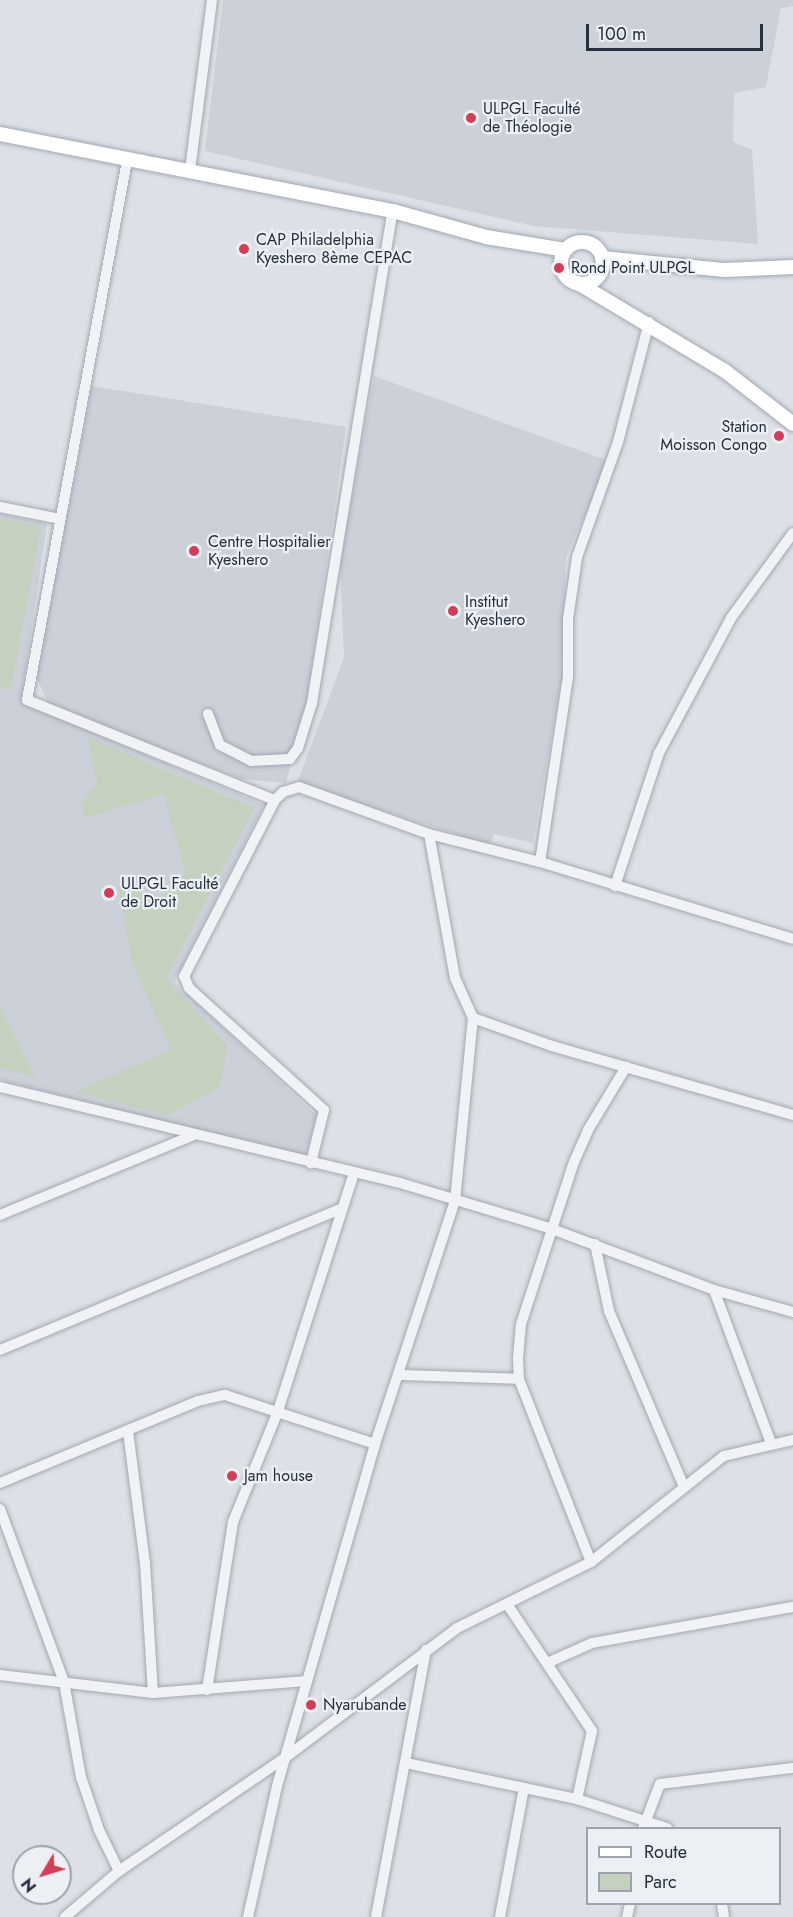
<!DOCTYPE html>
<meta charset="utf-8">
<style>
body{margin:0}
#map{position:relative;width:793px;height:1917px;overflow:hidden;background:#dde1e7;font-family:Jost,sans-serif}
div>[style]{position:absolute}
.built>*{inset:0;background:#cbd0d9}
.green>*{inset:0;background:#c3d1be}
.roads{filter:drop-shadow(0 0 2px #a2a8b1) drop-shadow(0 0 2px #a2a8b1)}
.street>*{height:10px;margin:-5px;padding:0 5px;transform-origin:5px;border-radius:5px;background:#f0f2f6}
.secondary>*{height:14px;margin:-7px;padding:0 7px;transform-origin:7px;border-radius:7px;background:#fff}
.secondary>.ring{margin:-7px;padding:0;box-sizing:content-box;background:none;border:14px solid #fff;border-radius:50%}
.dots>*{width:16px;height:16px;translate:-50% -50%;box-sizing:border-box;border:3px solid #ecf0f5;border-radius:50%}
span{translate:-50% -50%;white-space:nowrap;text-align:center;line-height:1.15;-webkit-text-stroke:4.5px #ecf0f5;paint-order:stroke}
.poi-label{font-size:16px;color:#262f3e}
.left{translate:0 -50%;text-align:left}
.right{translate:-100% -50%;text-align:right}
.legend{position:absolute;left:586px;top:1827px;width:195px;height:78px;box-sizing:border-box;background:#ecf0f5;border:2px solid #9da3ac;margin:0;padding:8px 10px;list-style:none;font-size:18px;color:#262f3e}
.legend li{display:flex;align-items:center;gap:12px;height:30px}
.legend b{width:30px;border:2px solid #9da3ac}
.north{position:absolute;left:12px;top:1845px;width:60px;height:60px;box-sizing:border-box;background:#ecf0f5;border:2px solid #9da3ac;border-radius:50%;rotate:232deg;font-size:16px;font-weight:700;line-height:24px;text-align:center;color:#262f3e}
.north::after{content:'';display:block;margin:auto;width:21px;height:27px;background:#d03e57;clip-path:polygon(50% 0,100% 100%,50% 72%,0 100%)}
.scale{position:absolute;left:586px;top:24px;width:177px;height:27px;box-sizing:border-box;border:3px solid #262f3e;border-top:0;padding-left:8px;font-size:18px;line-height:21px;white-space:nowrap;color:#262f3e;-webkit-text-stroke:4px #ecf0f5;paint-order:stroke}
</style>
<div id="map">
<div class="built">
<i style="clip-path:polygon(223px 0,793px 0,793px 6px,781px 8px,766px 87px,734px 93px,733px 142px,752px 150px,758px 244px,534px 226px,205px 151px)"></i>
<i style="clip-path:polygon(374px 376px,609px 461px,566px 557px,562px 676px,533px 843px,494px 834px,490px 845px,297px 783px,344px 658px,340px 563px)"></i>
<i style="clip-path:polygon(92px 386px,346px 427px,307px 700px,286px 783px,241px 779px,49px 705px,36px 676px)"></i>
<i style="clip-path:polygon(0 514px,47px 524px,22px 695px,26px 704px,264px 805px,174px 982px,317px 1116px,305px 1157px,0 1080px)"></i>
</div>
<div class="green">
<i style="clip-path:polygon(0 518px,41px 527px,11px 689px,0 689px)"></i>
<i style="clip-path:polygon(87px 737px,254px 808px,166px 979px,227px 1045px,220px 1088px,167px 1115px,74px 1092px,171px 1050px,132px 963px,118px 885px,159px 899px,185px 873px,164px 794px,86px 818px,80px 806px,97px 783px)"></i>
<i style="clip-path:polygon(0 1007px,35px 1077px,0 1068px)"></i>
</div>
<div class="roads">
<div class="street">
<i style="left:127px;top:161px;width:548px;rotate:100.51deg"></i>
<i style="left:27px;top:700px;width:267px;rotate:22deg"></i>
<i style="left:275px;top:800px;width:11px;rotate:-45deg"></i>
<i style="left:283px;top:792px;width:17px;rotate:-17deg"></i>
<i style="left:299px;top:787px;width:138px;rotate:19.9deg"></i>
<i style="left:429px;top:834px;width:114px;rotate:14.2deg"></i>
<i style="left:540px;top:862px;width:264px;rotate:16.9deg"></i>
<i style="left:190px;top:170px;width:171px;rotate:-82.6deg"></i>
<i style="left:0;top:507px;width:61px;rotate:11.3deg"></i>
<i style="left:208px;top:714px;width:33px;rotate:69deg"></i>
<i style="left:220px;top:745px;width:35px;rotate:27deg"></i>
<i style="left:251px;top:761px;width:39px;rotate:-3deg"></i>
<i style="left:290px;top:759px;width:14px;rotate:-54deg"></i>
<i style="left:298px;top:748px;width:47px;rotate:-72.7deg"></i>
<i style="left:312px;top:703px;width:499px;rotate:-80.7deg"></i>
<i style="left:275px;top:800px;width:198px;rotate:117.3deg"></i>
<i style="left:184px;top:976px;width:13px;rotate:67deg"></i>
<i style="left:189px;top:988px;width:182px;rotate:42.1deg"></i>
<i style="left:324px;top:1110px;width:55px;rotate:103.8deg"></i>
<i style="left:540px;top:862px;width:188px;rotate:-81.4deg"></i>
<i style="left:568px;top:676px;width:57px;rotate:-90deg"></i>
<i style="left:568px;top:619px;width:63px;rotate:-81.7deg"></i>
<i style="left:577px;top:557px;width:122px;rotate:-70.4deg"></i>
<i style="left:618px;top:442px;width:124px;rotate:-75.5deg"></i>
<i style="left:615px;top:886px;width:140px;rotate:-71.7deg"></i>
<i style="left:659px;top:753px;width:153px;rotate:-61.9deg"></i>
<i style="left:731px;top:618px;width:105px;rotate:-53.9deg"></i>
<i style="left:473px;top:1018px;width:84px;rotate:19.5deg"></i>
<i style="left:552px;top:1046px;width:251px;rotate:16deg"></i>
<i style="left:0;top:1087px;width:411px;rotate:13.5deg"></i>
<i style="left:400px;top:1183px;width:159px;rotate:16.8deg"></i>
<i style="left:552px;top:1229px;width:173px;rotate:20.6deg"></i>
<i style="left:714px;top:1290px;width:82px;rotate:15.6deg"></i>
<i style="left:0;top:1215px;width:210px;rotate:-22.4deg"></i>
<i style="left:595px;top:1244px;width:68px;rotate:78.2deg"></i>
<i style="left:609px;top:1311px;width:191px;rotate:66.9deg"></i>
<i style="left:714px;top:1290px;width:163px;rotate:69.6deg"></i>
<i style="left:0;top:1350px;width:370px;rotate:-22.5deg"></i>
<i style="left:400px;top:1375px;width:119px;rotate:1.9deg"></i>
<i style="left:128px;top:1431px;width:133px;rotate:82.7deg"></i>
<i style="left:145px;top:1563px;width:130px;rotate:86.5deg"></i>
<i style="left:0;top:1483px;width:214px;rotate:-22.5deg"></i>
<i style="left:198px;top:1401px;width:28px;rotate:-13deg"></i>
<i style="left:225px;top:1395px;width:158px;rotate:18.1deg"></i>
<i style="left:0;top:1509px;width:184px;rotate:69.7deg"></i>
<i style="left:64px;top:1682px;width:97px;rotate:79.9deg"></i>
<i style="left:81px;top:1777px;width:56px;rotate:71.2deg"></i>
<i style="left:99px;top:1830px;width:46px;rotate:64deg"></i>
<i style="left:591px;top:1562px;width:197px;rotate:-111.5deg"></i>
<i style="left:519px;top:1379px;width:21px;rotate:-93deg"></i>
<i style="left:518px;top:1358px;width:34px;rotate:-85deg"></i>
<i style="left:521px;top:1324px;width:170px;rotate:-71.9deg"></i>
<i style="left:574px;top:1162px;width:35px;rotate:-66deg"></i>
<i style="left:588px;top:1130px;width:74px;rotate:-58.9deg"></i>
<i style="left:507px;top:1604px;width:153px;rotate:56.2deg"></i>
<i style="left:592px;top:1731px;width:70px;rotate:102.4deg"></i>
<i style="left:547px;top:1663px;width:49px;rotate:-24deg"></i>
<i style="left:592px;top:1643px;width:204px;rotate:-10.2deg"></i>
<i style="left:0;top:1675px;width:154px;rotate:6.7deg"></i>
<i style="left:153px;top:1693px;width:154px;rotate:-4.5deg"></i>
<i style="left:207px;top:1690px;width:170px;rotate:-81.2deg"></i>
<i style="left:233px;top:1522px;width:120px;rotate:-67.9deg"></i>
<i style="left:278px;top:1411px;width:250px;rotate:-72.3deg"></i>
<i style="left:406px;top:1763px;width:175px;rotate:11.9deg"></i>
<i style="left:577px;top:1799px;width:95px;rotate:17.9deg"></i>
<i style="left:643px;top:1828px;width:47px;rotate:-68.9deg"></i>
<i style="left:660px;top:1784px;width:134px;rotate:-6.9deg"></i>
<i style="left:722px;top:1904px;width:13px;rotate:81deg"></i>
<i style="left:65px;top:1917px;width:71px;rotate:-40.4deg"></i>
<i style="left:119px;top:1871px;width:202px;rotate:-34.3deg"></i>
<i style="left:286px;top:1757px;width:214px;rotate:-37deg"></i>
<i style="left:457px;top:1628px;width:149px;rotate:-26.2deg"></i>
<i style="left:591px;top:1562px;width:170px;rotate:-38.6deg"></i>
<i style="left:724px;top:1456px;width:71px;rotate:-13.1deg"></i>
<i style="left:248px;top:1917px;width:134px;rotate:-77.5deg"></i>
<i style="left:277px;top:1786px;width:356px;rotate:-74deg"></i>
<i style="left:375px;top:1444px;width:256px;rotate:-71.8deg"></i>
<i style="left:455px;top:1201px;width:184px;rotate:-84.4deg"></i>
<i style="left:473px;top:1018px;width:44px;rotate:-114.2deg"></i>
<i style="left:455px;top:978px;width:146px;rotate:-100.2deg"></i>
<i style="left:376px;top:1917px;width:272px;rotate:-79.4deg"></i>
<i style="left:500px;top:1917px;width:131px;rotate:-79.5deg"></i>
<i style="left:627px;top:1917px;width:13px;rotate:-77deg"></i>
</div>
<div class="secondary">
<i style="left:0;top:134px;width:400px;rotate:11.1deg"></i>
<i style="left:393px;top:211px;width:97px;rotate:15.6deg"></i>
<i style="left:486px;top:237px;width:80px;rotate:9.3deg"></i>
<i class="ring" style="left:561px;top:242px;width:28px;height:28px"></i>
<i style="left:602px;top:258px;width:124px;rotate:5.6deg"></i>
<i style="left:725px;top:270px;width:68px;rotate:-2.5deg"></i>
<i style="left:578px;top:283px;width:171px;rotate:30.9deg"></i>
<i style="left:725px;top:371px;width:86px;rotate:37.9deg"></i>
</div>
</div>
<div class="dots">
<i style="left:471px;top:118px;background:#d03e57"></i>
<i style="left:244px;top:249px;background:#d03e57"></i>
<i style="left:559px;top:268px;background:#d03e57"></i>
<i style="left:779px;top:436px;background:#d03e57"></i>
<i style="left:194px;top:551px;background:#d03e57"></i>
<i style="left:453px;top:611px;background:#d03e57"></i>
<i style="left:109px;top:893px;background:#d03e57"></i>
<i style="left:232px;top:1476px;background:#d03e57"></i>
<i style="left:311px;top:1705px;background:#d03e57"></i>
</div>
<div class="poi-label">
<span class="left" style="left:483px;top:118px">ULPGL Faculté<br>de Théologie</span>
<span class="left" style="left:256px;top:249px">CAP Philadelphia<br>Kyeshero 8ème CEPAC</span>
<span class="left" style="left:571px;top:268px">Rond Point ULPGL</span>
<span class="right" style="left:767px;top:436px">Station<br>Moisson Congo</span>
<span class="left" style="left:208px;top:551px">Centre Hospitalier<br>Kyeshero</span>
<span class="left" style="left:465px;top:611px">Institut<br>Kyeshero</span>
<span class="left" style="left:121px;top:893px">ULPGL Faculté<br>de Droit</span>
<span class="left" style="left:244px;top:1476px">Jam house</span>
<span class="left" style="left:323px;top:1705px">Nyarubande</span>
</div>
<ul class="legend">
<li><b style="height:8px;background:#fff"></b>Route</li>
<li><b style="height:16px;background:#c3d1be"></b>Parc</li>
</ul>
<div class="north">N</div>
<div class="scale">100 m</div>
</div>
